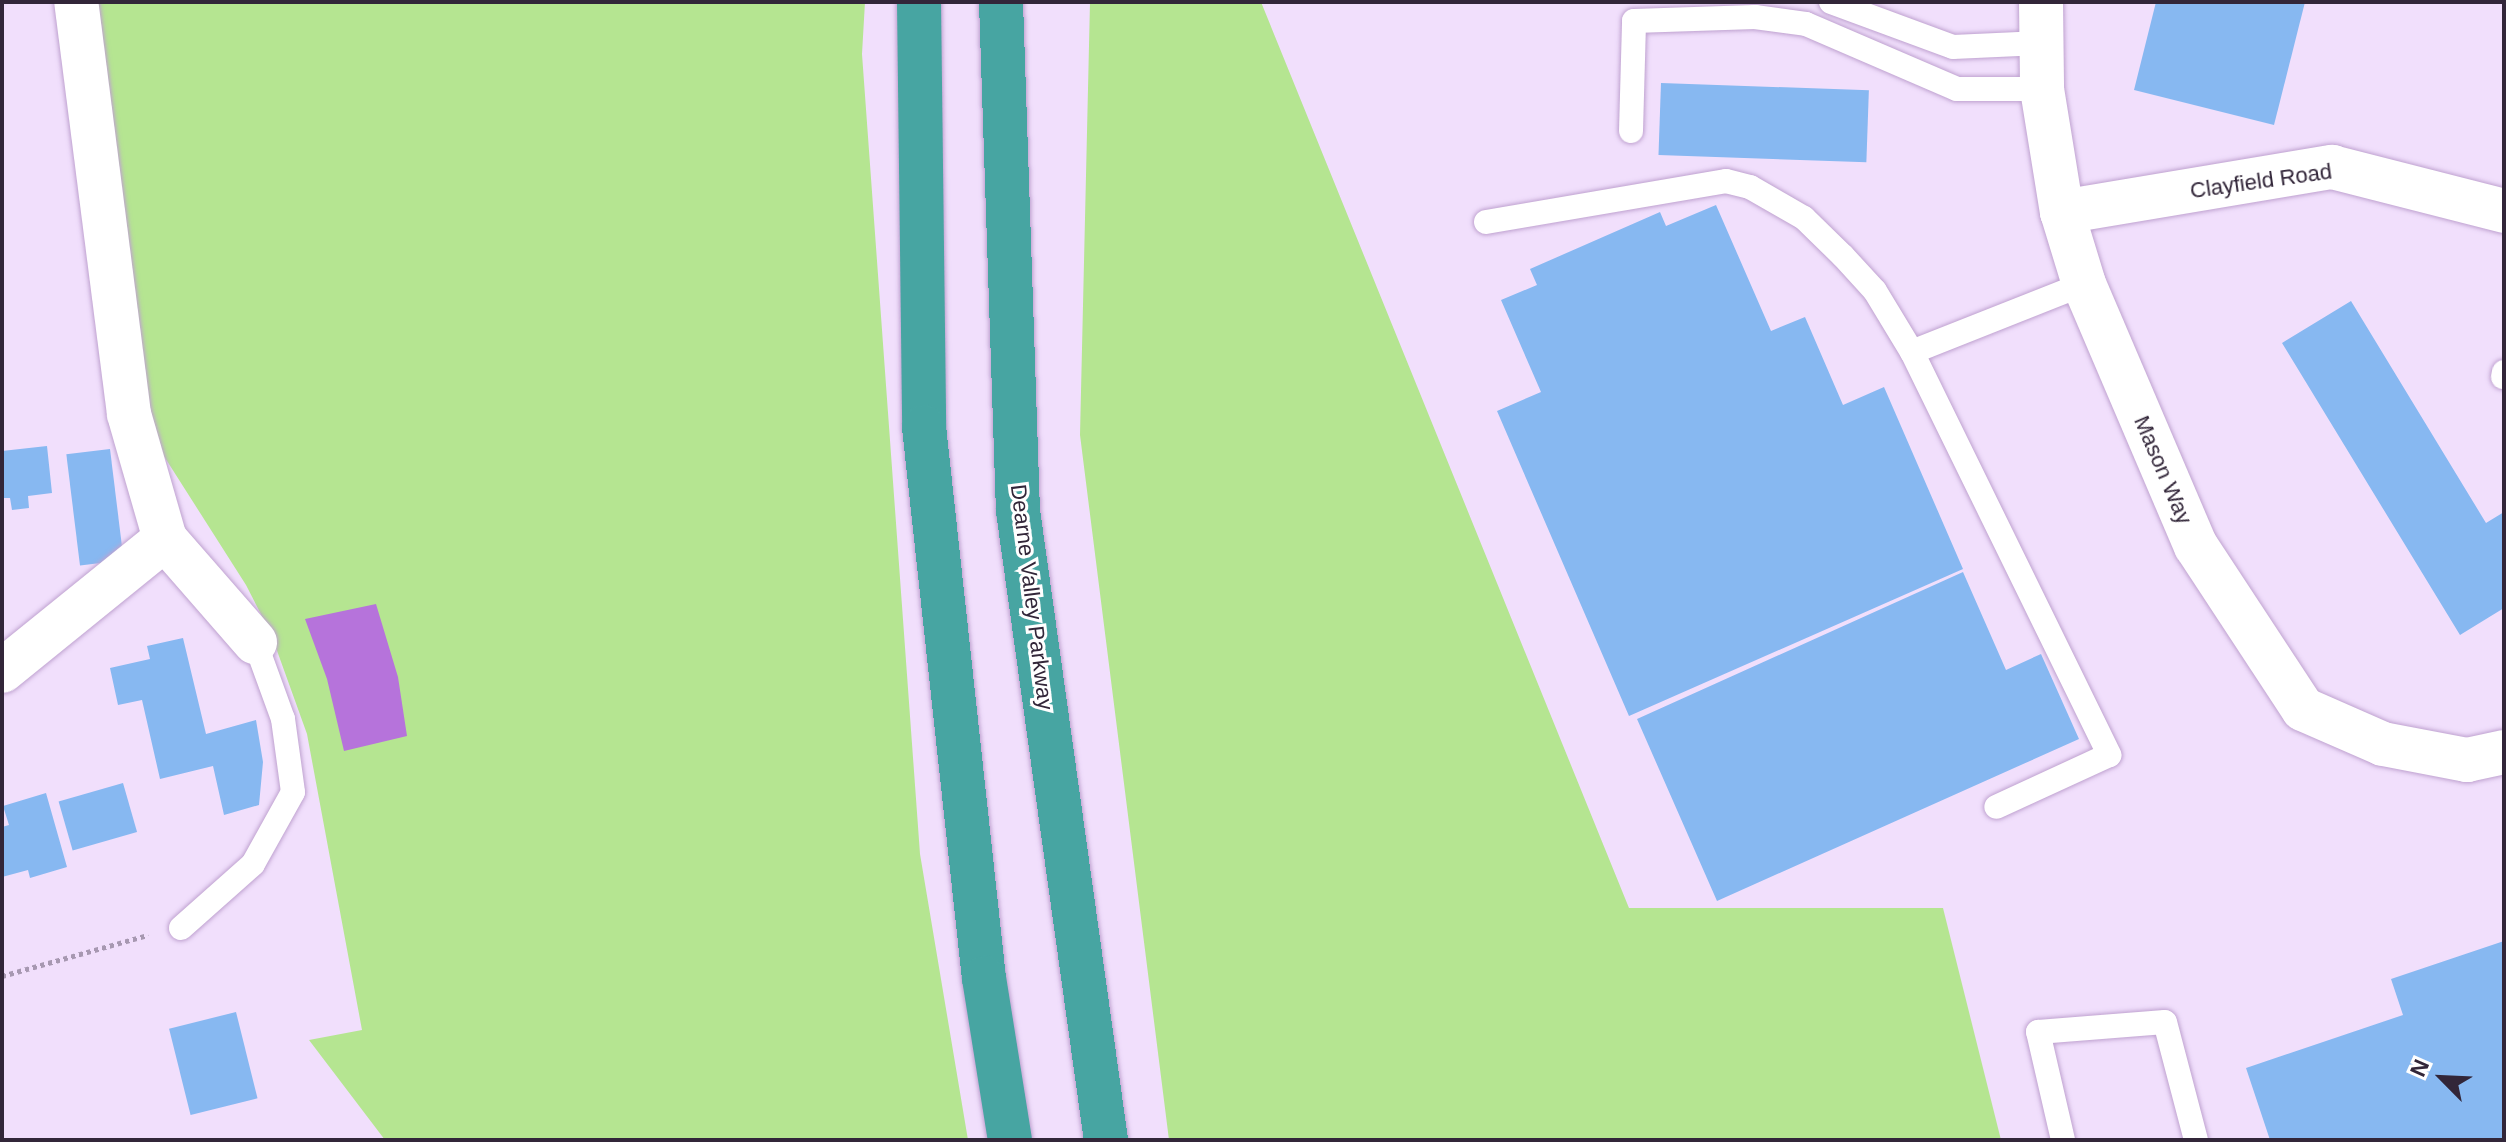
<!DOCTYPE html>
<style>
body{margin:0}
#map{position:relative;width:2506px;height:1142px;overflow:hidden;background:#f1dffc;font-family:Arial,sans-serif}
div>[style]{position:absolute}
.green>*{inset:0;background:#b5e591}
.water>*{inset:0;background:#b673db}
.building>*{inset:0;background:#87b8f1;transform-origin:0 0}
.path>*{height:5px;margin-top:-2.5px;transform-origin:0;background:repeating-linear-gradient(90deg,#a798b1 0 4px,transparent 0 8px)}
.roads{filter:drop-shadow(0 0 2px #bfa2d0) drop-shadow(0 0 2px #bfa2d0)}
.lane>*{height:24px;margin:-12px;padding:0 12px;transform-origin:12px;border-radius:12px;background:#fff}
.street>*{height:44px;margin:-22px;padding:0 22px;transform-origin:22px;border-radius:22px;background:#fff}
.highway>*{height:44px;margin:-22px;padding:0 22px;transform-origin:22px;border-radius:22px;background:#47a5a2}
span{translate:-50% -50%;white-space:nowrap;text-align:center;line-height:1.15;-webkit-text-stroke:6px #fff;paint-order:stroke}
.street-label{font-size:22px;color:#322639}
.frame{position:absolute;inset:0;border:4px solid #322639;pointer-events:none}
.north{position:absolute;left:2402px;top:1038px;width:80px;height:80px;-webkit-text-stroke:6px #fff;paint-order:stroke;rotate:294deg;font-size:22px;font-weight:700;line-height:32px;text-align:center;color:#322639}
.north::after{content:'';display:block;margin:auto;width:28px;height:36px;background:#322639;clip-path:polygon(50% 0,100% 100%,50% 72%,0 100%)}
</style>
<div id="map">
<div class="green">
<i style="clip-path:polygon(98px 2px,865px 2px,862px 54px,920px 854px,968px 1140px,385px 1140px,309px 1040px,362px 1030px,307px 734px,271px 634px,246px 585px,153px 439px)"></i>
<i style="clip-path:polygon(1090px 2px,1261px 2px,1629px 908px,1943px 908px,2001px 1140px,1169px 1140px,1080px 435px)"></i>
</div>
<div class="water">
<i style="clip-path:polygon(376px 604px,398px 677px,407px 736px,344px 751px,327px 679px,305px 619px)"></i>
</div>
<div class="building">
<i style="clip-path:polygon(2156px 2px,2305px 2px,2274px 125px,2134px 90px)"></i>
<i style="left:1661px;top:83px;width:208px;height:72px;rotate:2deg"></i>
<i style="clip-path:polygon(1716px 205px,1771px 331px,1805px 317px,1843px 405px,1884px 387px,1963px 569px,1629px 716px,1497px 411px,1541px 392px,1501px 300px,1537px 285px,1530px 269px,1660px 212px,1666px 226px)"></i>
<i style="clip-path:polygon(2351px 301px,2486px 523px,2504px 512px,2504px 608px,2460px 635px,2282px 343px)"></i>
<i style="clip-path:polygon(47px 446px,52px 493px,28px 496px,29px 508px,12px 510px,10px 498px,2px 498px,2px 451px)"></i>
<i style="left:110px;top:449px;width:112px;height:44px;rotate:83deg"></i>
<i style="clip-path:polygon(1963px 572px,2006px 670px,2041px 654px,2079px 739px,1717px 901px,1637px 719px)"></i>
<i style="clip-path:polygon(183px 638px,206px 734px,256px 720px,263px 762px,259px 805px,224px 815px,213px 766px,160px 779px,142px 700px,118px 705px,110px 668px,150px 659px,147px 646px)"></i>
<i style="left:123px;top:783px;width:51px;height:67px;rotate:74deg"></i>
<i style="clip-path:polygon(46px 793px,67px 867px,30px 878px,28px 870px,2px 877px,2px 827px,9px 825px,3px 806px)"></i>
<i style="clip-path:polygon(2504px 941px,2504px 1140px,2270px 1140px,2246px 1068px,2403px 1015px,2391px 979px)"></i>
<i style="left:236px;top:1012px;width:89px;height:69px;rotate:76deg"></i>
</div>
<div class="path">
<i style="left:2px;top:976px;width:152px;rotate:-15.7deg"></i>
</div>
<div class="roads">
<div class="lane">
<i style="left:1831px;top:2px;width:130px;rotate:20.2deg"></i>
<i style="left:1953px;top:47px;width:88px;rotate:-2.6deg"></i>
<i style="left:1631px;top:131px;width:110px;rotate:-88.4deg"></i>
<i style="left:1634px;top:21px;width:121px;rotate:-1.9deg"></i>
<i style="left:1755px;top:17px;width:51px;rotate:7.8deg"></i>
<i style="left:1806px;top:24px;width:164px;rotate:23.3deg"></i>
<i style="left:1957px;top:89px;width:85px"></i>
<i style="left:1486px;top:222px;width:243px;rotate:-9.7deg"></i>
<i style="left:1726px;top:181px;width:25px;rotate:14deg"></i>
<i style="left:1750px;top:187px;width:62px;rotate:29.9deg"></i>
<i style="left:1804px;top:218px;width:54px;rotate:44.3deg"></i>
<i style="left:1843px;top:256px;width:47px;rotate:47.6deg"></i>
<i style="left:1875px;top:291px;width:71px;rotate:58.8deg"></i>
<i style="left:1912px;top:352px;width:185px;rotate:-21.6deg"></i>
<i style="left:1912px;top:352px;width:449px;rotate:63.9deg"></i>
<i style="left:2109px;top:755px;width:124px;rotate:155.3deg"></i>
<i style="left:2503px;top:377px;width:5px;rotate:-79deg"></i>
<i style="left:181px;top:928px;width:96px;rotate:-41.6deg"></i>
<i style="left:253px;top:864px;width:82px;rotate:-60.9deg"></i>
<i style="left:293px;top:792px;width:74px;rotate:-97.8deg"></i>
<i style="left:283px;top:719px;width:82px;rotate:-110deg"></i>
<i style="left:2063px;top:1140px;width:111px;rotate:-103deg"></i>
<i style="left:2038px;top:1032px;width:127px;rotate:-4.5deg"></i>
<i style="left:2165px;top:1022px;width:122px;rotate:75.3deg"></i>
</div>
<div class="street">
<i style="left:2041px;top:2px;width:87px;rotate:89.3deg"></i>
<i style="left:2042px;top:89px;width:125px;rotate:80.8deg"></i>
<i style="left:2062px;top:212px;width:75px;rotate:73deg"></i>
<i style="left:2084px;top:284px;width:285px;rotate:66.9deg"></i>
<i style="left:2196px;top:546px;width:195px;rotate:56.7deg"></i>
<i style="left:2303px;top:709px;width:87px;rotate:23.6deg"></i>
<i style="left:2383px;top:744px;width:86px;rotate:10.8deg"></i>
<i style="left:2467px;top:760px;width:38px;rotate:-12deg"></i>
<i style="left:2062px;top:212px;width:274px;rotate:-9.5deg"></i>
<i style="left:2332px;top:167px;width:178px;rotate:14.3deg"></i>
<i style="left:165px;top:539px;width:137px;rotate:48.9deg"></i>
<i style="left:2px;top:671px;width:210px;rotate:-39deg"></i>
<i style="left:165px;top:539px;width:130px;rotate:-106.1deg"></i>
<i style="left:129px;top:414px;width:415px;rotate:-97.3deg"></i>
</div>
<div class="highway">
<i style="left:919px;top:2px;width:425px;rotate:89.3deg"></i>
<i style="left:924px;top:427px;width:554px;rotate:83.79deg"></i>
<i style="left:984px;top:978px;width:164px;rotate:80.9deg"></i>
<i style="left:1001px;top:2px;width:509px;rotate:88.09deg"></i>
<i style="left:1018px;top:511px;width:635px;rotate:82.04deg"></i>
</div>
</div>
<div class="street-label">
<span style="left:2261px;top:181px;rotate:-8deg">Clayfield Road</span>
<span style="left:2163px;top:470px;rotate:67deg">Mason Way</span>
<span style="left:1032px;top:597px;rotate:83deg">Dearne Valley Parkway</span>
</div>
<div class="frame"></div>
<div class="north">N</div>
</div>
